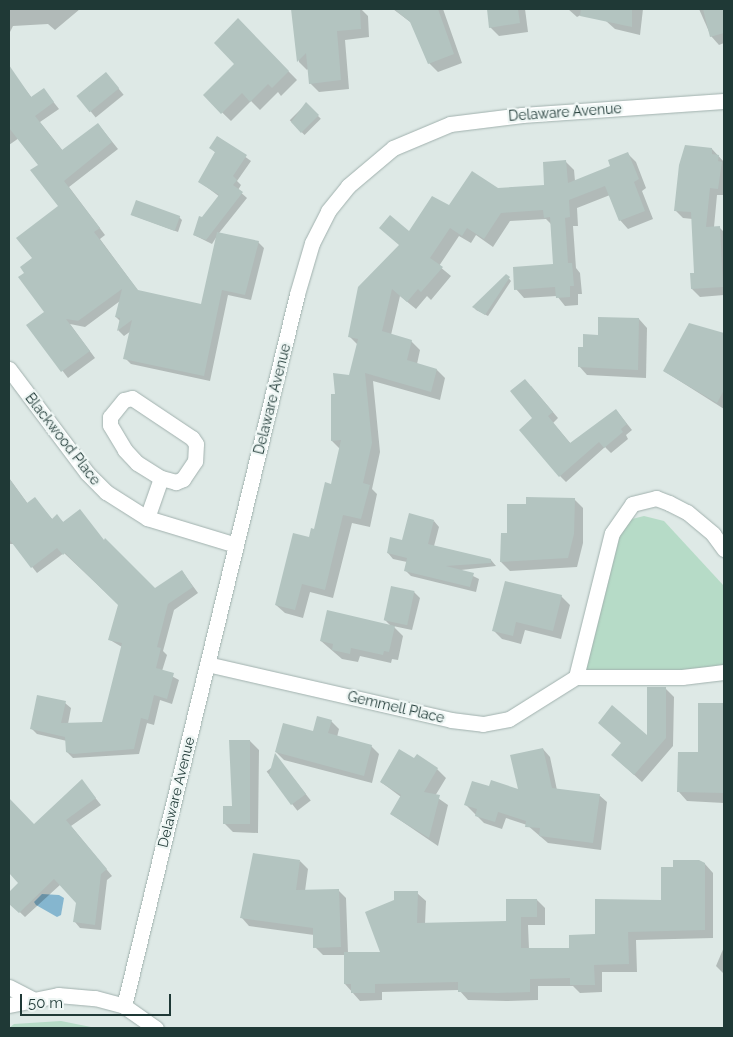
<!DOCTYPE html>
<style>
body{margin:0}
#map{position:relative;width:733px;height:1037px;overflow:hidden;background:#dee9e6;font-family:Raleway,sans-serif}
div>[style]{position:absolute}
.green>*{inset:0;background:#b6dbc7}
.water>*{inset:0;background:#85b6cf}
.shadow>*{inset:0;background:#0003;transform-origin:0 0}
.building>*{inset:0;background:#b3c4c0;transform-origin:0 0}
.roads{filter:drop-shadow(0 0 1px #a1b1ae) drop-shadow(0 0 1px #a1b1ae)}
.minor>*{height:15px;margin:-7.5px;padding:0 7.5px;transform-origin:7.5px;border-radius:7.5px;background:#fff}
span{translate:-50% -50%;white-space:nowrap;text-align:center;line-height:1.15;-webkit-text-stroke:4.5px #eef6f4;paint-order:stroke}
.street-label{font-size:14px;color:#1f3936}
.frame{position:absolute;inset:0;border:10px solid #1f3936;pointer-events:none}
.scale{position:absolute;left:20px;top:994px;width:151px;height:22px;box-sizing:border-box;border:2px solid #1f3936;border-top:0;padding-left:6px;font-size:15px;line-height:18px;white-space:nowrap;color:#1f3936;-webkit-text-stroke:4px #eef6f4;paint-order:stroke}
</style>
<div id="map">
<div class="green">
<i style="clip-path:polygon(644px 516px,664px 521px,724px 586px,724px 674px,585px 673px,579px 659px,612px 545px,628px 520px)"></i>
<i style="clip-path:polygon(61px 1021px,96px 1028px,9px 1028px,14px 1024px)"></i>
</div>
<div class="water">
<i style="clip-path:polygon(42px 894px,59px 895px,64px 898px,61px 915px,57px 917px,36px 905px,34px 902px)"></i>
</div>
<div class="shadow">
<i style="clip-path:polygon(9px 9px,80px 9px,55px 30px,48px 24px,13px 26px,9px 34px)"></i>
<i style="clip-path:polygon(292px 9px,361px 9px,368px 16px,369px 37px,345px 40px,349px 89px,319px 92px,310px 83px,309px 68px,307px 70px,299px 62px)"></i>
<i style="clip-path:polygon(393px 9px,443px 9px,462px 63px,438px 72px,429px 63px,413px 24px)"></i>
<i style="clip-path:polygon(488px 9px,525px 9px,528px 32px,499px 36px,490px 27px)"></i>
<i style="clip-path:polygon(568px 9px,592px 9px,577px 17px)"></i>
<i style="clip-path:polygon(606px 9px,643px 9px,640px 35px,615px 29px,606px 21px)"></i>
<i style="clip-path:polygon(699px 9px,724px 9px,724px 43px,719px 45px,711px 36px)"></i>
<i style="clip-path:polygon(238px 20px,297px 80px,281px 96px,278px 92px,260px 110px,251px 101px,231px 121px,204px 95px,236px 64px)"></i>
<i style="clip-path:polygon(12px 72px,32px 98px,44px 90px,59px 109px,40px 122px,63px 151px,98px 124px,118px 149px,69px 187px,105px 235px,100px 239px,139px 292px,202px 306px,217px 236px,212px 244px,194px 235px,220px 197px,200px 182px,216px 153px,211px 148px,218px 137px,251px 161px,237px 181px,241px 185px,238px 190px,247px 198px,219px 233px,258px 242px,264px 248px,251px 300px,228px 295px,210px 381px,131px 364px,125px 358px,131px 331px,124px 336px,118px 330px,120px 321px,116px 317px,120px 301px,85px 327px,70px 324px,95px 358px,68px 378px,28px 325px,45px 312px,34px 258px,60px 207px,40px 165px,19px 138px,9px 145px,9px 75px)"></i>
<i style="left:106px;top:73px;width:28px;height:36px;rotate:51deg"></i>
<i style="left:306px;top:104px;width:21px;height:23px;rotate:45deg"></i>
<i style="clip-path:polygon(712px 149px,724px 162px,724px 195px,717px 195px,714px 227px,719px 227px,724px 232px,724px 295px,700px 297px,692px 289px,695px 274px,693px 219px,683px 218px,675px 210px)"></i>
<i style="clip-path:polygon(628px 154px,636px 162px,646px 188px,642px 191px,653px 219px,628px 229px,620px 220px,610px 195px,577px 208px,578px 226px,573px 226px,576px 268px,580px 273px,582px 294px,578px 294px,578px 305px,565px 306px,557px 296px,524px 298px,516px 289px,554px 265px,551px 224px,546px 219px,510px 221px,493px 247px,476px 235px,471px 243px,459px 236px,439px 266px,451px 276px,431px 300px,427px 296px,416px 309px,400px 296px,391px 335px,411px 341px,420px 350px,417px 364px,437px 370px,445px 378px,440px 400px,373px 381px,380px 452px,372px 489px,377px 494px,370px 527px,352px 523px,333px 598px,310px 592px,303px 618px,285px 613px,276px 605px,315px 530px,332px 485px,340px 449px,332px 441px,332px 395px,336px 395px,350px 377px,358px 345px,349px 336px,409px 233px,449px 207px,497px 190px,546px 186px,566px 162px,574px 170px,575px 181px,612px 167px)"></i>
<i style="clip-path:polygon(132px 215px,179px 217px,182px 220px,178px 232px)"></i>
<i style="clip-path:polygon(506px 275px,511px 281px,488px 316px,476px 310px,474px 307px)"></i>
<i style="clip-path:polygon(639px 319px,647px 328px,646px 378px,587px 375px,579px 366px,584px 349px,599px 336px)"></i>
<i style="clip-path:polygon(690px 325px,724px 335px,724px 409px,664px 371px)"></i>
<i style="clip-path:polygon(531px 386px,558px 418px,553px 423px,571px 444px,616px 410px,632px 430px,626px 435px,628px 439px,611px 453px,605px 447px,566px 482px,560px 476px,534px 418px)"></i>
<i style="clip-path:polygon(9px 478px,28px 504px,35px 499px,53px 520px,57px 516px,64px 523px,80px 511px,104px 541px,155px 590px,182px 571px,198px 593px,174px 610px,163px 651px,167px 655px,162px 671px,179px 680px,172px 704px,160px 700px,154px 725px,147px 723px,139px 754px,73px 758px,67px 752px,67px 741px,37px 734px,31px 728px,65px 703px,71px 708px,68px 724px,103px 723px,122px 647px,110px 640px,119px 605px,64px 553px,37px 573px,14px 544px,9px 544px)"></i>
<i style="clip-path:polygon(574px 499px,583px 508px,583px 543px,577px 567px,510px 571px,501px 562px,508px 535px,527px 505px)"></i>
<i style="clip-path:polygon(434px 521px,439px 527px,434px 546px,491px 560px,496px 566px,461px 570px,479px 579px,476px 592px,411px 576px,405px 570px,407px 562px,393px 559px,388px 553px)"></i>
<i style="clip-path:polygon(414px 592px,420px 598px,412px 630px,393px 626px,403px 636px,398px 660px,392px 659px,391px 663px,360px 656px,358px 662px,342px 659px,321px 641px,391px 626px,384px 619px)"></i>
<i style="clip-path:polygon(561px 596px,570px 605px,561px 639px,525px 630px,521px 644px,502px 639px,494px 631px)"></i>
<i style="clip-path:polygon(666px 689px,674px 697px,673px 746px,642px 782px,621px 763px,623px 744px,648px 738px)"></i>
<i style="clip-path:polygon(699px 704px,724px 704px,724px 803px,687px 801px,679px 792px,699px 753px)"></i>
<i style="clip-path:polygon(331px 721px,339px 729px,337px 737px,371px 746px,379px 754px,372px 783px,284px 760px,276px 752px)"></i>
<i style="clip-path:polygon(250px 741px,259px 750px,258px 833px,233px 832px,224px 823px,233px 807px)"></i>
<i style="clip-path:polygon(543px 749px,550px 757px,557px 790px,599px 795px,607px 802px,601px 850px,548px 843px,527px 825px,506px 818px,502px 829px,484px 823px,466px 805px,490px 787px,520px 791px)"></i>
<i style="clip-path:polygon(414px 760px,437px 769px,446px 778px,435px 796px,448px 805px,438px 846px,391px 814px,401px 797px,381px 782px)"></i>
<i style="left:280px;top:761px;width:50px;height:17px;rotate:52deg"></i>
<i style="clip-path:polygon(82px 781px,101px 805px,71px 826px,112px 876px,107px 880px,101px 930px,80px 928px,75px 922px,77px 902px,61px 884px,25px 917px,9px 902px,9px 894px,20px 883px,9px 872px,9px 800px,34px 825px)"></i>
<i style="clip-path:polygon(300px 861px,308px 869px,305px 891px,338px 890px,346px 898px,348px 953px,382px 953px,417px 893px,426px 901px,425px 924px,507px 922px,537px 900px,545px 908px,545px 925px,528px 925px,529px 949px,571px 949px,662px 902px,705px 864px,713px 873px,713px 938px,636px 940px,637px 972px,602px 972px,602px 992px,580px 993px,573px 986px,538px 986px,538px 1000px,506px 1001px,468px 1000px,459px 990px,382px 992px,382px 1000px,360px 1001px,345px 984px,345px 955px,323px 955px,315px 947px,314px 935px,249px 926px,242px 918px)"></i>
<i style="clip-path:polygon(724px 947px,724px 974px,716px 966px)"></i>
</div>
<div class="building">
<i style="clip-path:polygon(291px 9px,360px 9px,361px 29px,337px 31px,341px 80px,309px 84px,306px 53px,297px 62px)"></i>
<i style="clip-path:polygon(394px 9px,438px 9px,454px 54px,428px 64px,410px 22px)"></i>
<i style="clip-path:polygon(487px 9px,518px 9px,520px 23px,489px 28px)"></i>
<i style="clip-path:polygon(581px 9px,632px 9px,632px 27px,580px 16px)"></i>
<i style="clip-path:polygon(703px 9px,724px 9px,724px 33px,710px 37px)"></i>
<i style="clip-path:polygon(238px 18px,289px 71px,272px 88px,268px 84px,250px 102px,242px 93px,221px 114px,203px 95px,234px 64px,214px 43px)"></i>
<i style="clip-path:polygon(9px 65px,31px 97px,44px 88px,54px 102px,35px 116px,62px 150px,98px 123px,112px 142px,64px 181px,100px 228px,94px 232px,138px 290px,201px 304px,217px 232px,259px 241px,245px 295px,222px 290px,204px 376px,123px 359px,132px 320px,117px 331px,120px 318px,115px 317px,122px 289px,78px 321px,66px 319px,90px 351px,61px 372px,26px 325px,44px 312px,18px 277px,24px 273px,20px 267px,32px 258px,16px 238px,58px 206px,30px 170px,38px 165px,9px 128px)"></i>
<i style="left:106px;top:72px;width:21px;height:38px;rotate:51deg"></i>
<i style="clip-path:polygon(306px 102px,319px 115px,301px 133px,291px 122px)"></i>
<i style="clip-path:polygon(217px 136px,247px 155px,233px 176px,237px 180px,233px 185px,243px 192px,206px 240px,193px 235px,199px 216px,202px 217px,219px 195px,198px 182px,215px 152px,209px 148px)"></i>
<i style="clip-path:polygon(685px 145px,712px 148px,712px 154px,719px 155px,718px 161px,722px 162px,718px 189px,710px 188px,706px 227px,720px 226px,723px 287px,691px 289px,690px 273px,694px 273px,691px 212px,674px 211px,679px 165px)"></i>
<i style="clip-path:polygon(628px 152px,639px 179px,634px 182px,645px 211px,619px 221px,605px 186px,569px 200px,570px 217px,565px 218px,568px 263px,572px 263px,574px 286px,570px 286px,570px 297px,556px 298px,555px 287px,514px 290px,513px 267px,553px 264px,550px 217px,544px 218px,543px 210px,501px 213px,484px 239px,467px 228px,462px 236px,450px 228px,430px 258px,443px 267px,421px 292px,418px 289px,407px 302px,392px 289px,382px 331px,412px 340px,407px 360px,437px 369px,431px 392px,365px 373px,372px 443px,363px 483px,370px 485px,361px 519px,343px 515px,325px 590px,302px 584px,295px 610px,275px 605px,293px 533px,309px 537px,311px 528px,314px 529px,325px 482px,331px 484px,341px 440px,331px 441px,331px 394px,335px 394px,333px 373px,349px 375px,358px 339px,348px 337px,358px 287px,399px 245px,379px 228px,390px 215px,409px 231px,432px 196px,449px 205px,472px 171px,498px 188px,544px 185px,543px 162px,566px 160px,568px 183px,610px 166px,608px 160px)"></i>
<i style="left:136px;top:200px;width:47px;height:16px;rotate:20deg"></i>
<i style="clip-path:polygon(506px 274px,510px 277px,485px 315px,472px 307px)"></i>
<i style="clip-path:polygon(598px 317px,639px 318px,638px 370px,578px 367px,578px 347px,583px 347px,583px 334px,598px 335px)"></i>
<i style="clip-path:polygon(689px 323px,724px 333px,724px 390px,717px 403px,663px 371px)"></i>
<i style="clip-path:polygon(525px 379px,553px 412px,548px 416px,570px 443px,616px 409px,627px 424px,621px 429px,623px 432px,604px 448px,599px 442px,559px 477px,519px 430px,532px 418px,510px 391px)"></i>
<i style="clip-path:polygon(9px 478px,27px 503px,35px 497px,52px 519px,57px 514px,63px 522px,80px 509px,104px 540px,105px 538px,155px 588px,182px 570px,193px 587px,168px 604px,157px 647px,161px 648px,156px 668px,174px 673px,167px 699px,154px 695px,148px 720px,141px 718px,134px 749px,73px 754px,66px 752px,65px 737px,30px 729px,37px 695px,66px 701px,61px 723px,102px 722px,122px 643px,108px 640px,118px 605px,65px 553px,63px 555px,57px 548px,31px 568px,9px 539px)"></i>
<i style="clip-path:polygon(526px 497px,575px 498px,574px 534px,568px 558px,500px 562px,501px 533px,507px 533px,507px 504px,526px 504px)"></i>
<i style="clip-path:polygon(409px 513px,434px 520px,428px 544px,491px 559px,491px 563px,446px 566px,474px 573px,470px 587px,404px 571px,407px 558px,387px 553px,390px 537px,402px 540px)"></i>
<i style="clip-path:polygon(505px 581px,562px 595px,553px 631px,516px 622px,513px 636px,492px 631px)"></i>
<i style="left:391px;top:586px;width:24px;height:35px;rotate:12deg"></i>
<i style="clip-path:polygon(327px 610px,395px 626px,389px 652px,384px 651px,383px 655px,351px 648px,350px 654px,332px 650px,333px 644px,320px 641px)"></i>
<i style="clip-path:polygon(647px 687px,666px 687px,666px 738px,634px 775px,611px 755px,621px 743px,598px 723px,612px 705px,647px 735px)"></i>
<i style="clip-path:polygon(698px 703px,724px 703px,724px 793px,677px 792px,678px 752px,698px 752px)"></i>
<i style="clip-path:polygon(317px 716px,332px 720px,328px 733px,372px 745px,364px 776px,275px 752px,283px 723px,313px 731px)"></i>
<i style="clip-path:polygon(229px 740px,250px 740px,250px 824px,223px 824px,223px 806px,232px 806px)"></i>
<i style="clip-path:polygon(543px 748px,552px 788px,600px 794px,593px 843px,539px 836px,540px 828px,525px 827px,526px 821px,498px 812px,495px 822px,475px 816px,477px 809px,464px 805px,472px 781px,489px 786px,491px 780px,518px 789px,510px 755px)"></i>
<i style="clip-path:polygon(399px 749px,414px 758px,417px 754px,438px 768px,424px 792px,440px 795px,429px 838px,390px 814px,401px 795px,380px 782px)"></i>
<i style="clip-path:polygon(275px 753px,306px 794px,291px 805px,269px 775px)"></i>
<i style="clip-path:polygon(82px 779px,96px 798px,66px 820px,107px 869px,101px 874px,95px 925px,73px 922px,76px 903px,54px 879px,19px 913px,9px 904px,9px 892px,18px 883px,9px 873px,9px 798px,34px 824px)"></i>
<i style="clip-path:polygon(253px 853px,300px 860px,296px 890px,339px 889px,341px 947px,313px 948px,313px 928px,240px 918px)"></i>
<i style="clip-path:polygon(673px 860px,699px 860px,705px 863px,705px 930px,628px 932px,629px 964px,594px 965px,595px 985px,570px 985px,570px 978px,530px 979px,530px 992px,497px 993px,458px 992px,458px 982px,375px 984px,375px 993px,351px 993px,351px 984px,344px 984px,344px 952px,380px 952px,365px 912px,394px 900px,394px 891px,418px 891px,417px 923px,506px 921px,506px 899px,537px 899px,537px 917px,521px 917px,521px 948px,569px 948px,569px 935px,595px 934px,595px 899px,661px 900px,661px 867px,673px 867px)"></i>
</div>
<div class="roads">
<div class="minor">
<i style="left:9px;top:369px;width:130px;rotate:53.1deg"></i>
<i style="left:87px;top:473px;width:27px;rotate:45deg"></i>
<i style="left:106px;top:492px;width:49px;rotate:32.4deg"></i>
<i style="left:147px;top:518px;width:93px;rotate:16.9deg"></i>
<i style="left:132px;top:398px;width:72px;rotate:33.7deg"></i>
<i style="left:192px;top:438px;width:7px;rotate:56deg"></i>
<i style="left:196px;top:444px;width:17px;rotate:93deg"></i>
<i style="left:195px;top:461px;width:22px;rotate:124deg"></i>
<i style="left:183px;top:479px;width:8px;rotate:157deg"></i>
<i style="left:176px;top:482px;width:16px;rotate:-165deg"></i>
<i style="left:161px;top:478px;width:28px;rotate:-148deg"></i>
<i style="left:137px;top:463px;width:18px;rotate:-133deg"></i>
<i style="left:125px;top:450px;width:29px;rotate:-121deg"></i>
<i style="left:110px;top:425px;width:8px;rotate:-90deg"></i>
<i style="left:110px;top:417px;width:22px;rotate:-51deg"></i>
<i style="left:124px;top:400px;width:8px;rotate:-14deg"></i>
<i style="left:147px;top:518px;width:42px;rotate:-70.7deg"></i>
<i style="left:207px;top:664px;width:250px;rotate:12.9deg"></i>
<i style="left:451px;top:720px;width:32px;rotate:7deg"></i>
<i style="left:483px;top:724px;width:26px;rotate:-11deg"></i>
<i style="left:509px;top:719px;width:79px;rotate:-32.1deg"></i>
<i style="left:576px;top:677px;width:106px"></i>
<i style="left:682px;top:677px;width:42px;rotate:-6.8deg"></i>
<i style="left:576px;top:677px;width:148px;rotate:-76deg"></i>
<i style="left:612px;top:533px;width:35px;rotate:-55deg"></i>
<i style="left:632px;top:504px;width:25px;rotate:-14deg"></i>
<i style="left:656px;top:498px;width:14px;rotate:21deg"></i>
<i style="left:669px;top:503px;width:20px;rotate:27deg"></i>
<i style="left:687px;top:512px;width:34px;rotate:40deg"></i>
<i style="left:713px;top:534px;width:19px;rotate:54deg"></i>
<i style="left:9px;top:987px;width:25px;rotate:27deg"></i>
<i style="left:9px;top:1005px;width:50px;rotate:-11.5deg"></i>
<i style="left:58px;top:995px;width:37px;rotate:5deg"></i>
<i style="left:95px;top:998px;width:30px;rotate:15deg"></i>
<i style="left:124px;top:1006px;width:39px;rotate:35deg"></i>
<i style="left:124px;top:1006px;width:733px;rotate:-76.34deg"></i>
<i style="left:297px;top:294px;width:53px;rotate:-73.6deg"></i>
<i style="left:312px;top:243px;width:36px;rotate:-63deg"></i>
<i style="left:328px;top:211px;width:32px;rotate:-51deg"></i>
<i style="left:348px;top:186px;width:59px;rotate:-40.2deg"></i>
<i style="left:393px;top:148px;width:62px;rotate:-22.8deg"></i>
<i style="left:450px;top:124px;width:73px;rotate:-7.1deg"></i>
<i style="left:522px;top:115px;width:202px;rotate:-4deg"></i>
</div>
</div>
<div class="street-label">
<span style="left:565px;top:112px;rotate:-4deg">Delaware Avenue</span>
<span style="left:272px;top:399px;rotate:-76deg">Delaware Avenue</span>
<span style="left:63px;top:439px;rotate:52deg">Blackwood Place</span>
<span style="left:396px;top:707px;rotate:13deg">Gemmell Place</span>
<span style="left:176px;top:792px;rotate:-76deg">Delaware Avenue</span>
</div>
<div class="frame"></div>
<div class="scale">50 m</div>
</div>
